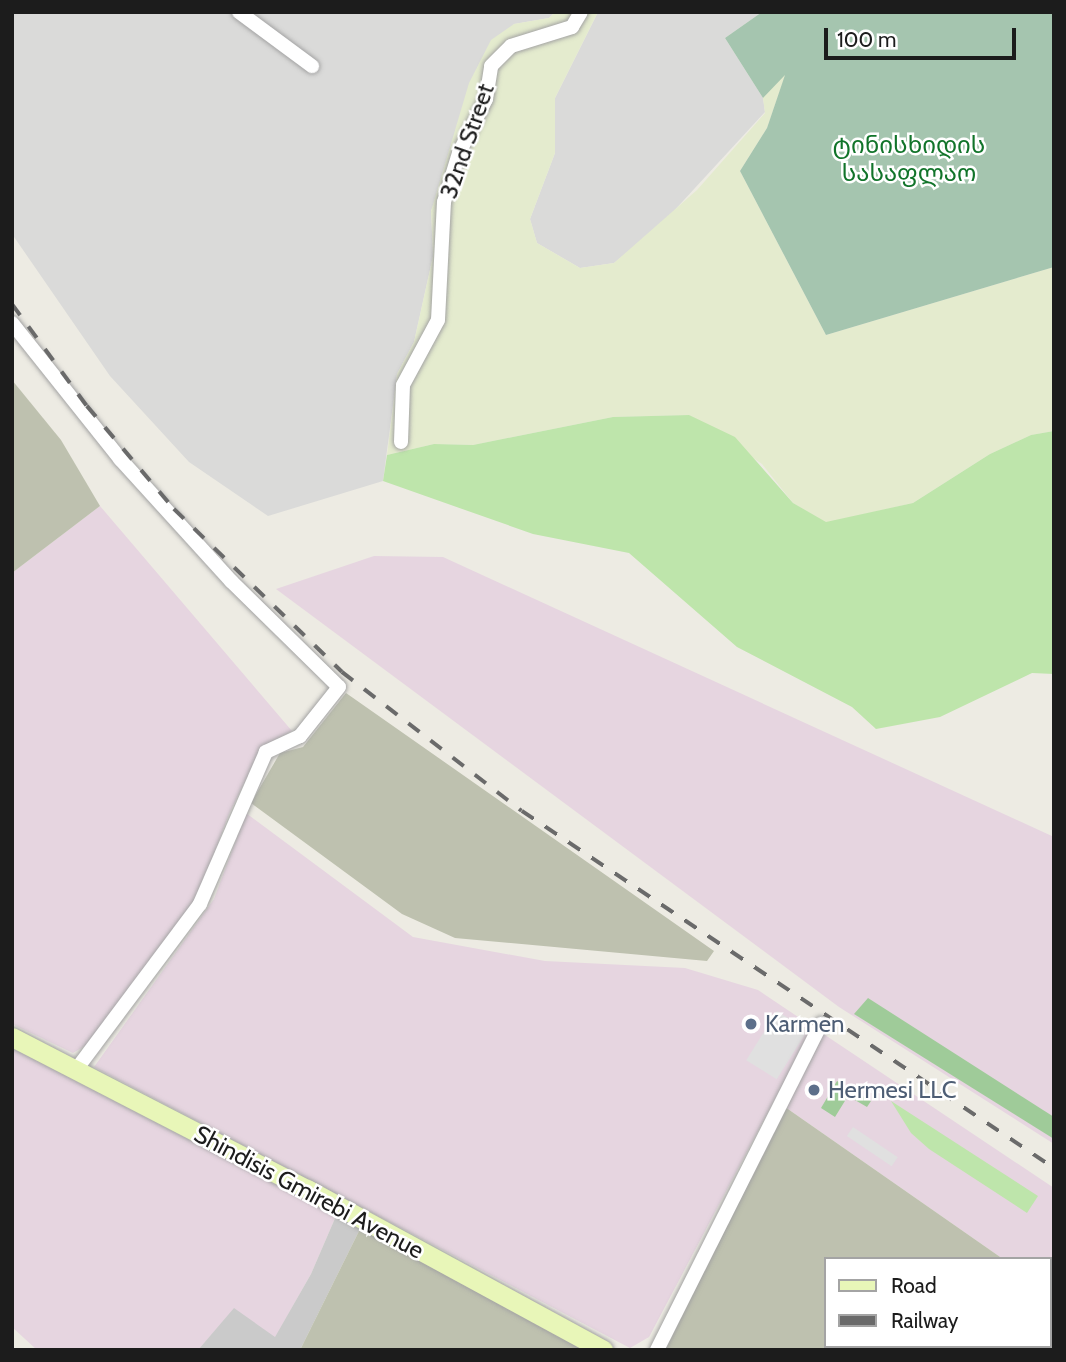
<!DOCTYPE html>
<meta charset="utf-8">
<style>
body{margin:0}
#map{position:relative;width:1066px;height:1362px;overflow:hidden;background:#edebe3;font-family:Cabin,"Noto Sans Georgian",sans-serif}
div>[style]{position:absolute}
.residential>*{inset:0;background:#dadad9}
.industrial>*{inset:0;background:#e6d5e0}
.religious>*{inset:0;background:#cacaca}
.construction>*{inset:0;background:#bec1af}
.farmland>*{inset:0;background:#e4ebce}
.grass>*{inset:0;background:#bee5ab}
.forest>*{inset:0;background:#9fcb99}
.cemetery>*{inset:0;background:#a5c5af}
.parking>*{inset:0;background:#e0e0e0;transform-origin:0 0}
.roads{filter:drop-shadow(0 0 2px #a3a3a3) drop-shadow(0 0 2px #a3a3a3)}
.minor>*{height:14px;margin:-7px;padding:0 7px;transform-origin:7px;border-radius:7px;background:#fff}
.secondary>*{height:19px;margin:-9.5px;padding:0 9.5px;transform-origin:9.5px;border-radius:9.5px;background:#e8f6b8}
.rail>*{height:3.5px;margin-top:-1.75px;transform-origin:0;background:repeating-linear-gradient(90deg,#6a6a6a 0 14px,transparent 0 28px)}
.dots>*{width:19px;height:19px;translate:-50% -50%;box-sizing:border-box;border:4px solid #fff;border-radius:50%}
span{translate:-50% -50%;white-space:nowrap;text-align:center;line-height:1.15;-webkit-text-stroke:5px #fff;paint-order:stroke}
.street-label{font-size:24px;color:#1c1c1c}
.park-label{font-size:24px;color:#11742a}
.service-label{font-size:24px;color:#4e5e75}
.left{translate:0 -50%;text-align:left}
.frame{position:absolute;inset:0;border:14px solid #1c1c1c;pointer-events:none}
.legend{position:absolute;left:824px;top:1257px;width:228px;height:91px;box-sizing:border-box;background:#fff;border:2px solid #a4a4a4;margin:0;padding:9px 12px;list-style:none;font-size:21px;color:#1c1c1c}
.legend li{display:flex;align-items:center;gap:14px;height:35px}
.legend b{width:35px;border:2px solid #a4a4a4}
.scale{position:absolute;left:824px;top:28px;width:192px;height:32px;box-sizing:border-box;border:4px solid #1c1c1c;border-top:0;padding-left:9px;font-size:21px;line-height:24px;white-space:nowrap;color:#1c1c1c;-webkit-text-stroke:5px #fff;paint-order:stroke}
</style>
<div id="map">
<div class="residential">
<i style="clip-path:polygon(12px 12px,555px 12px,549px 18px,514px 24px,431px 211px,433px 256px,414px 342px,397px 374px,383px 481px,268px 516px,189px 462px,110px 376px,12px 234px)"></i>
<i style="clip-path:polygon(598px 12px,762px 12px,725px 38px,763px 98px,765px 112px,660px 226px,614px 263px,580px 268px,537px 243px,530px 219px,555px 153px,555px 98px)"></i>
</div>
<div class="industrial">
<i style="clip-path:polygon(100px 506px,292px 731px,262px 747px,229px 814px,197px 899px,90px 1043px,73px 1053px,12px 1024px,12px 573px)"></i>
<i style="clip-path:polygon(374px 556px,443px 557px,1054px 837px,1054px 1144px,839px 1007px,276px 589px)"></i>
<i style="clip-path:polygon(246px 813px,413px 937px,545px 961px,685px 968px,758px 990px,813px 1027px,649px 1337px,630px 1348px,94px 1067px,214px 899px)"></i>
<i style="clip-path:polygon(822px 1033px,1054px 1188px,1054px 1294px,1050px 1259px,1003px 1259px,785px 1107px)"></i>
<i style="clip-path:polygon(12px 1048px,336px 1216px,311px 1274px,275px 1338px,229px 1315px,198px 1350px,37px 1350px,12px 1327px)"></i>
</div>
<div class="religious">
<i style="clip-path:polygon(336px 1216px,360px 1229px,300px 1350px,198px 1350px,234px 1308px,275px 1337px,311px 1274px)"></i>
</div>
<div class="construction">
<i style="clip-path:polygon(12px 380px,61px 440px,100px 506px,12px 573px)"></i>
<i style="clip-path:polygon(346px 693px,714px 951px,707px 961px,455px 938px,402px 914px,251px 803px,280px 753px,303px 747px)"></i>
<i style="clip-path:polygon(785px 1107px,1003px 1259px,826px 1259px,826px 1346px,1050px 1346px,1050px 1291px,1054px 1350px,665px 1350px)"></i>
<i style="clip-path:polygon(360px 1229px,585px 1350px,300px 1350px)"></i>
</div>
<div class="farmland">
<i style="clip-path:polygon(555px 12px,598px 12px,555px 98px,555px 153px,530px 219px,537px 243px,580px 268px,614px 263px,697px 190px,765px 113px,763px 98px,786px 73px,767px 128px,740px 171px,826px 335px,1054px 267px,1054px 431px,1031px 435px,990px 454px,913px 503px,826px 523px,793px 503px,762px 464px,689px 415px,613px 417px,473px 445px,434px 444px,387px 455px,397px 374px,414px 342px,433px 256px,431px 211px,469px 83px,491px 40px,514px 24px,549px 18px)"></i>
</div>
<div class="grass">
<i style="clip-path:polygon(689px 415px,735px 437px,793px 503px,826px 522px,913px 503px,990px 454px,1031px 435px,1054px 431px,1054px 674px,1032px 673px,940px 717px,876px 729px,852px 707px,737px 647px,629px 553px,533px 534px,383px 481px,387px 455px,434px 444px,473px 445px,613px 417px)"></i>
<i style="clip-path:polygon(891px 1101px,1038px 1196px,1027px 1213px,929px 1149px,911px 1133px)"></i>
</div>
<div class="forest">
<i style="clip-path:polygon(868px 998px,1054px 1117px,1054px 1139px,854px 1014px)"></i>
<i style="clip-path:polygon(837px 1081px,871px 1101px,867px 1107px,848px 1096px,835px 1117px,821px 1108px)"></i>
</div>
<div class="cemetery">
<i style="clip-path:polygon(762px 12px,1054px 12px,1054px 267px,826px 335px,740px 171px,767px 128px,785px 75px,763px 98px,725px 38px)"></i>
</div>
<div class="parking">
<i style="left:777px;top:1011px;width:36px;height:58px;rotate:32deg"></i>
<i style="left:853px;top:1127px;width:54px;height:11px;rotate:34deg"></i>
</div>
<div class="roads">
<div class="minor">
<i style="left:239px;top:12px;width:91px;rotate:36.5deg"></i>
<i style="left:12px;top:323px;width:174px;rotate:51.5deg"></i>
<i style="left:120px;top:459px;width:165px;rotate:47.7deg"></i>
<i style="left:231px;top:581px;width:151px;rotate:44.5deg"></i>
<i style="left:339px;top:687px;width:63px;rotate:128.5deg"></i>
<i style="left:300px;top:736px;width:38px;rotate:155deg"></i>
<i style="left:266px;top:752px;width:166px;rotate:113.5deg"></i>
<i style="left:200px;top:904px;width:207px;rotate:126.8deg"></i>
<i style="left:401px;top:442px;width:57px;rotate:-88deg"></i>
<i style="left:403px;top:385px;width:74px;rotate:-61.7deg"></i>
<i style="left:438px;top:320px;width:118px;rotate:-87.1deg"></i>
<i style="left:444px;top:202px;width:51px;rotate:-73deg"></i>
<i style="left:459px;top:153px;width:60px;rotate:-63.4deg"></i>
<i style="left:486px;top:99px;width:33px;rotate:-81deg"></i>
<i style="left:491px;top:66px;width:28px;rotate:-45deg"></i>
<i style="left:511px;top:46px;width:64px;rotate:-17.3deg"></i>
<i style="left:572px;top:27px;width:17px;rotate:-59deg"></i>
<i style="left:657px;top:1350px;width:365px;rotate:-63.3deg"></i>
</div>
<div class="secondary">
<i style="left:12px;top:1037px;width:332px;rotate:27.3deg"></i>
<i style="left:307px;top:1189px;width:337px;rotate:28.5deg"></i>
</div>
</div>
<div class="rail">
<i style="left:12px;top:304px;width:127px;rotate:53.7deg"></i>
<i style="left:87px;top:406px;width:135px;rotate:49.8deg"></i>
<i style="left:174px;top:509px;width:234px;rotate:44.1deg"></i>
<i style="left:342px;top:672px;width:227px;rotate:37.7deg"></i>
<i style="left:522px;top:811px;width:641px;rotate:33.86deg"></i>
</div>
<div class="dots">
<i style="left:751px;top:1024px;background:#5c6f8a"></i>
<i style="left:814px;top:1090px;background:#5c6f8a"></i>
</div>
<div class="street-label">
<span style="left:467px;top:141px;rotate:-71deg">32nd Street</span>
<span style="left:309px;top:1192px;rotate:28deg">Shindisis Gmirebi Avenue</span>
</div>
<div class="park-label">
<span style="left:909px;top:159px">ტინისხიდის<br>სასაფლაო</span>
</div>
<div class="service-label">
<span class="left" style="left:765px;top:1024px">Karmen</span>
<span class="left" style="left:828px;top:1090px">Hermesi LLC</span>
</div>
<div class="frame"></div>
<ul class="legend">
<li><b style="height:9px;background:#e8f6b8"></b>Road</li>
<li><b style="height:9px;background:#6a6a6a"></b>Railway</li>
</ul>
<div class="scale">100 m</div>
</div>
